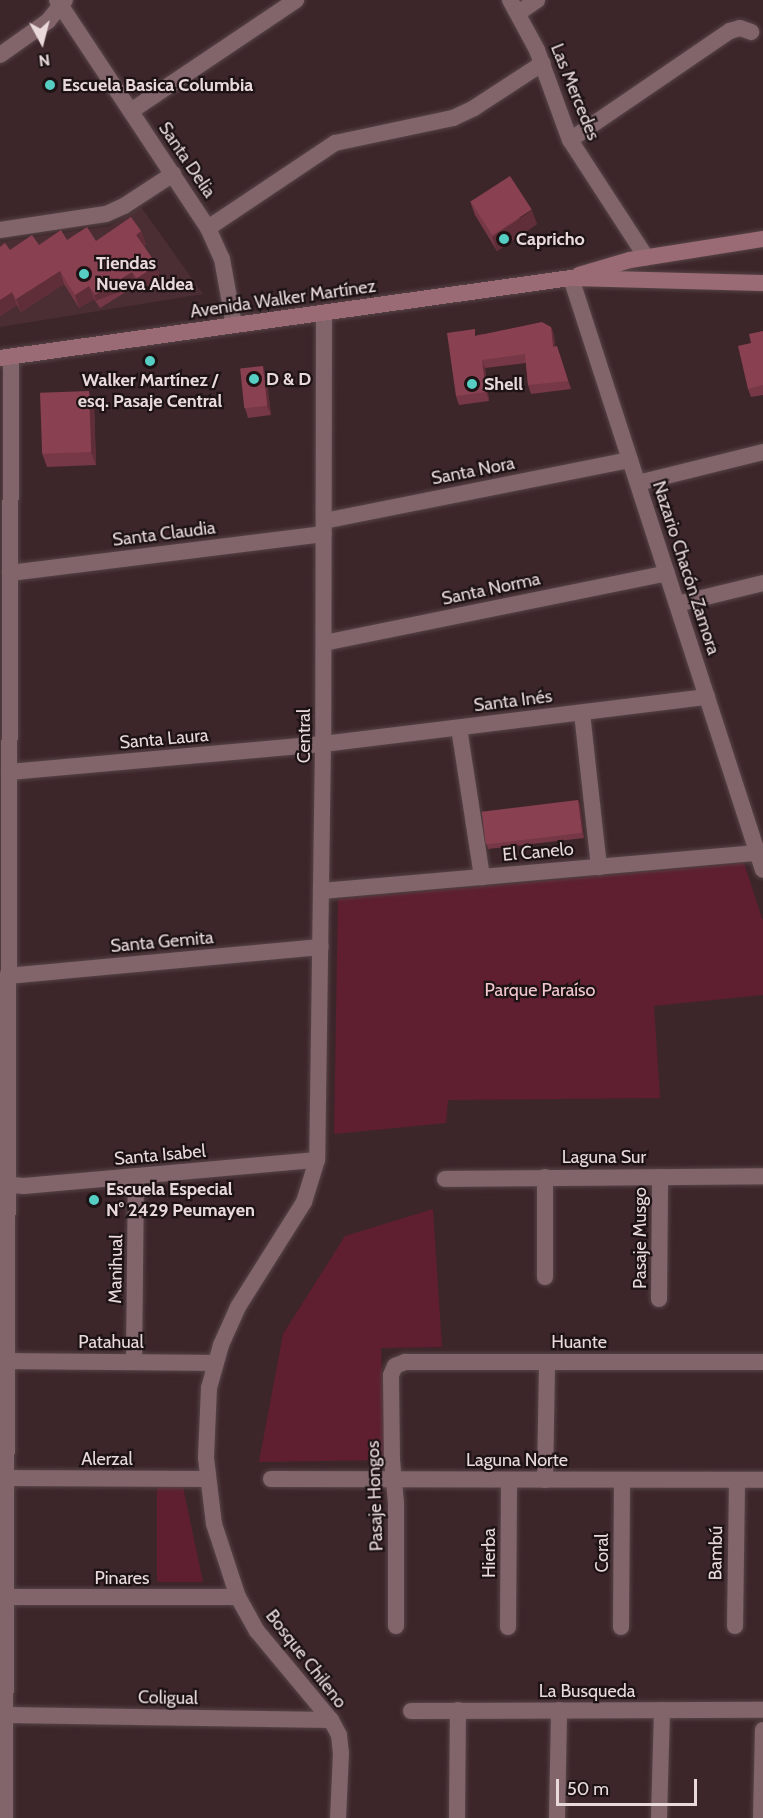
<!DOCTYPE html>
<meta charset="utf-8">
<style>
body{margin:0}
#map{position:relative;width:763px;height:1818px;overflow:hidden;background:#3d262a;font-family:Cabin,sans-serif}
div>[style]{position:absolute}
.built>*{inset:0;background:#4b2e33}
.green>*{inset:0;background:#5f1f30}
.roads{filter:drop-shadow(0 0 2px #564447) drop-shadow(0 0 2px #564447)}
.minor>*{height:16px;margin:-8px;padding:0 8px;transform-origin:8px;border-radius:8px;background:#81656a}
.tertiary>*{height:16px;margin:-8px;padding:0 8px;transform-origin:8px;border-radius:8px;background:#81656a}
.secondary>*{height:16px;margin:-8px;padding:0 8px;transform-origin:8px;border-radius:8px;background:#9a6b74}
.wall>*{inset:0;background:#763846}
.shaded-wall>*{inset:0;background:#602e39;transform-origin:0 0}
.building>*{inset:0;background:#894151;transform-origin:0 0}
.dots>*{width:16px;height:16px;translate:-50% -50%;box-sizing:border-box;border:3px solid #1d1314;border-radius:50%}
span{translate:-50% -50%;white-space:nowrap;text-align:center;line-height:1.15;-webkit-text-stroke:4.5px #1d1314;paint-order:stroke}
.poi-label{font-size:18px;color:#e9d9db;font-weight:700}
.left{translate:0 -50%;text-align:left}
.street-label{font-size:18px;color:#e9d9db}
.park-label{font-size:18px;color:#f2c6cd}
.north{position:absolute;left:12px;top:12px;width:60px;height:60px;-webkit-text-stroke:4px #1d1314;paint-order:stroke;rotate:173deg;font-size:16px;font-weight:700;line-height:24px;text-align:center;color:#e9d9db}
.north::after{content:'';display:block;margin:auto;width:21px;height:27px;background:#e9d9db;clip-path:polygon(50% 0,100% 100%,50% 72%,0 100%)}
.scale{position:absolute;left:556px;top:1779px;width:141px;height:27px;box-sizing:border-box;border:3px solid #e9d9db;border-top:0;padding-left:8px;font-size:18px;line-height:21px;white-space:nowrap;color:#e9d9db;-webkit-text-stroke:4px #1d1314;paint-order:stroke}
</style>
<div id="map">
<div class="built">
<i style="clip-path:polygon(141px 207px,203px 294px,0 327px,0 242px,110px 226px)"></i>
</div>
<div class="green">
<i style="clip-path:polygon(744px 863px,763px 921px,763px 995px,654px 1006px,660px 1098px,448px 1100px,446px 1123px,334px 1134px,338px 899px)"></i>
<i style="clip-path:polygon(433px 1209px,442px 1347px,381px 1348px,385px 1460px,259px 1462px,283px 1334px,345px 1236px)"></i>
<i style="clip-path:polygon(157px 1486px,183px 1487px,203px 1582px,157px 1582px)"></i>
</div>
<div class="roads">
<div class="minor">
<i style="left:57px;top:0;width:273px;rotate:56.5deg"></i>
<i style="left:208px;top:228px;width:34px;rotate:66deg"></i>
<i style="left:222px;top:259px;width:67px;rotate:79.7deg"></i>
<i style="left:510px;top:0;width:57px;rotate:61.6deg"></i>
<i style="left:537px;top:50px;width:96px;rotate:69.9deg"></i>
<i style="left:570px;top:140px;width:140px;rotate:57deg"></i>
<i style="left:518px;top:13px;width:23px;rotate:-34deg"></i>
<i style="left:0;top:55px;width:59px;rotate:-35.3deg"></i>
<i style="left:48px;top:21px;width:27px;rotate:-51deg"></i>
<i style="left:131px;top:111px;width:199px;rotate:-33.9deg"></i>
<i style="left:570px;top:140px;width:194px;rotate:-34.3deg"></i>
<i style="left:730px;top:31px;width:10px;rotate:-17deg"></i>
<i style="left:740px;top:28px;width:12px;rotate:20deg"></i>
<i style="left:208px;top:228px;width:153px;rotate:-33.8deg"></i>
<i style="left:335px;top:143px;width:121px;rotate:-12deg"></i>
<i style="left:453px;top:118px;width:23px;rotate:-25deg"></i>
<i style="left:474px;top:108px;width:82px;rotate:-33.1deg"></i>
<i style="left:0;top:230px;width:107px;rotate:-8.6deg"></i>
<i style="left:106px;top:214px;width:20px;rotate:-24deg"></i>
<i style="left:124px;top:206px;width:59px;rotate:-33.1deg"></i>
<i style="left:324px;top:313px;width:431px;rotate:90.1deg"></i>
<i style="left:323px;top:744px;width:416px;rotate:90.8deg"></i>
<i style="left:317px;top:1160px;width:44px;rotate:107.2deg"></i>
<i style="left:304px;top:1202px;width:124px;rotate:122.2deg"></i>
<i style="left:238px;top:1307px;width:42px;rotate:114.1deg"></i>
<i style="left:221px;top:1345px;width:45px;rotate:105.6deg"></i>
<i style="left:209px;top:1388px;width:70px;rotate:92.5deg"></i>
<i style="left:206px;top:1458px;width:66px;rotate:83.1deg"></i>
<i style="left:214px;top:1524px;width:77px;rotate:71.8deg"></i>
<i style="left:238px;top:1597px;width:39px;rotate:61deg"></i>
<i style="left:257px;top:1631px;width:116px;rotate:50.3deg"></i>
<i style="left:331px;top:1720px;width:17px;rotate:62deg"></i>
<i style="left:339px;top:1735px;width:18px;rotate:84deg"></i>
<i style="left:341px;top:1753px;width:65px;rotate:92.6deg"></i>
<i style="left:638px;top:483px;width:129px;rotate:-13.9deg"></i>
<i style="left:324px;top:521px;width:312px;rotate:-11.3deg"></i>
<i style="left:10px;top:573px;width:316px;rotate:-7.1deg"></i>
<i style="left:677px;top:604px;width:89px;rotate:-13.7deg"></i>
<i style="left:324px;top:643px;width:350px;rotate:-11.5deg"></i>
<i style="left:582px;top:713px;width:155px;rotate:83.7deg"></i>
<i style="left:459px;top:728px;width:151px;rotate:81.2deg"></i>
<i style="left:9px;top:772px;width:315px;rotate:-5.1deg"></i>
<i style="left:323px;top:744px;width:387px;rotate:-7deg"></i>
<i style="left:321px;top:891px;width:444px;rotate:-5deg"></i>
<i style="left:7px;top:976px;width:315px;rotate:-5.3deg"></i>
<i style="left:445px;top:1179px;width:318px;rotate:-0.5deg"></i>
<i style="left:0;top:1184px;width:24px;rotate:5deg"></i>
<i style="left:24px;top:1186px;width:294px;rotate:-5.1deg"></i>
<i style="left:545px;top:1277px;width:100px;rotate:-90deg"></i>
<i style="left:659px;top:1299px;width:122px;rotate:-89.5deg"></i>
<i style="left:6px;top:1361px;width:209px;rotate:0.5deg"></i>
<i style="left:134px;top:1362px;width:185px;rotate:-89.4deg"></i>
<i style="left:6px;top:1478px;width:201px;rotate:0.3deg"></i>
<i style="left:271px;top:1479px;width:492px;rotate:0.1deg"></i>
<i style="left:545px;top:1480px;width:118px;rotate:-89deg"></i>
<i style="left:5px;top:1597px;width:233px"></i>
<i style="left:396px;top:1626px;width:123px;rotate:-90deg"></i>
<i style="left:396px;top:1503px;width:43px;rotate:-95.3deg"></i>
<i style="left:392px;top:1460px;width:85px;rotate:-90.7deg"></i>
<i style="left:391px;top:1375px;width:10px;rotate:-66deg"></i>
<i style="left:395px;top:1366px;width:11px;rotate:-22deg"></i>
<i style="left:405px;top:1362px;width:358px"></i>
<i style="left:735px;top:1626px;width:146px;rotate:-89.2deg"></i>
<i style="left:508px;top:1627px;width:147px;rotate:-89.6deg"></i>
<i style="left:621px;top:1627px;width:147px;rotate:-89.6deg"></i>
<i style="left:411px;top:1711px;width:352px;rotate:-0.2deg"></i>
<i style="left:5px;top:1715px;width:326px;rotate:0.9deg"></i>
<i style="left:457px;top:1818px;width:108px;rotate:-89.5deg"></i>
<i style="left:557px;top:1818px;width:108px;rotate:-88.9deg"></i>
<i style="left:659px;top:1818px;width:108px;rotate:-88.4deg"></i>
<i style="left:761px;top:1818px;width:88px;rotate:-88.7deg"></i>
</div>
<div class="tertiary">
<i style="left:571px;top:278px;width:622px;rotate:72.03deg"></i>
<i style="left:5px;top:1818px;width:1461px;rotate:-89.76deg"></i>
</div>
<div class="secondary">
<i style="left:579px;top:275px;width:53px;rotate:-16.4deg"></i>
<i style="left:630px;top:260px;width:135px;rotate:-9deg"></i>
<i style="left:0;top:358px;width:577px;rotate:-7.98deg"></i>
<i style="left:571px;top:278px;width:192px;rotate:1.5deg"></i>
</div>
</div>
<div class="wall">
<i style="clip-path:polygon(470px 201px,537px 224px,497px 251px,475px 215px)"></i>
<i style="clip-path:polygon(141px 231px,146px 244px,144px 246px,161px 278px,141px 291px,137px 285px,100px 308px,94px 299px,79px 308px,64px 284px,21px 312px,17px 305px,0 316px,10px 250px,67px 240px,96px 241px)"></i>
<i style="clip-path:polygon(551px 327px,554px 335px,555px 347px,560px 355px,571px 389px,531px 394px,528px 385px,526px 363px,485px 368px,489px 401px,459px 405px,456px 396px,477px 335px)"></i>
<i style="clip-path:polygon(763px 331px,763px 395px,751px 397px,748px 389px)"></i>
<i style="clip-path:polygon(266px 376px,271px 415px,248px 418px,245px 408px)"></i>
<i style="clip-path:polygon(94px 405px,96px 465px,47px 467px,42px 453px)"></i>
<i style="clip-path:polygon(578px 800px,580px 805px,584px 838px,488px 849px,487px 844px)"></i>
</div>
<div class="shaded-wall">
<i style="clip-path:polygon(532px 210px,537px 224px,497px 251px,492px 237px)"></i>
<i style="clip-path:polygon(141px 231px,146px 244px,141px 248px,136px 235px)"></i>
<i style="clip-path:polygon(157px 265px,161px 278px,141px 291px,137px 278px)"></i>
<i style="clip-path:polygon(60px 271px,64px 284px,21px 312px,16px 299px)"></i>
<i style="left:132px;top:272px;width:14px;height:44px;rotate:69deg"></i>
<i style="clip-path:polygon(89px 286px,94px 299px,79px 308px,75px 295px)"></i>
<i style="clip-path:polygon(12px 292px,17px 305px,0 316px,0 300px)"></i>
<i style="clip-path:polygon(551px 327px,554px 335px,556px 355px,553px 347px)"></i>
<i style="clip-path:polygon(482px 360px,485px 368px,489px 401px,486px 392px)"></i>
<i style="clip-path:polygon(263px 366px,266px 376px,271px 415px,267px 406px)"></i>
<i style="clip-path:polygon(89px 391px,94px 405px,96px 465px,91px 452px)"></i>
<i style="clip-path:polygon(578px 800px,580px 805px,584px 838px,582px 833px)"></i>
</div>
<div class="building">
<i style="left:510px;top:176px;width:40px;height:47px;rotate:57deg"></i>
<i style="clip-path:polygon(131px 217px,141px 231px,136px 235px,157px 265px,137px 278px,132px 272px,95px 295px,89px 286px,75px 295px,60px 271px,16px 299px,12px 292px,0 300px,0 247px,5px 243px,10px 250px,32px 235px,39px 245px,61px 230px,67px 240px,87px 227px,96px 241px)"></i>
<i style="clip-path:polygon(542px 322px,551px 327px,553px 347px,557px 346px,568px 381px,528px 385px,525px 354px,482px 360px,486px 392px,456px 396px,447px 333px,475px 329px,475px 336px)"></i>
<i style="clip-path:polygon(763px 331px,763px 385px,748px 389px,738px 346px,751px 343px,749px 334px)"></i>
<i style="left:263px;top:366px;width:40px;height:23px;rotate:84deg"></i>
<i style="left:89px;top:391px;width:61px;height:49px;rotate:88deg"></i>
<i style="left:578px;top:800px;width:33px;height:97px;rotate:83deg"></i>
</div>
<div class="dots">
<i style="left:50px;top:85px;background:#56cec4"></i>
<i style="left:504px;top:239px;background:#56cec4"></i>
<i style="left:84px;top:274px;background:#56cec4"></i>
<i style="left:150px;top:361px;background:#56cec4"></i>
<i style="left:254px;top:379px;background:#56cec4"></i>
<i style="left:472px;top:384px;background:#56cec4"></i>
<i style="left:94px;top:1200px;background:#56cec4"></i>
</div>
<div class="poi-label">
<span class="left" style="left:62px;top:85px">Escuela Basica Columbia</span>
<span class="left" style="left:516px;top:239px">Capricho</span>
<span class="left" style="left:96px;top:274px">Tiendas<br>Nueva Aldea</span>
<span class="left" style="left:266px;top:379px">D &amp; D</span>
<span style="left:150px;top:391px">Walker Martínez /<br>esq. Pasaje Central</span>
<span class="left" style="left:484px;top:384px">Shell</span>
<span class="left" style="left:106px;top:1200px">Escuela Especial<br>N° 2429 Peumayen</span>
</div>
<div class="street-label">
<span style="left:575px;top:92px;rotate:68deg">Las Mercedes</span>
<span style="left:187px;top:160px;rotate:56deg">Santa Delia</span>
<span style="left:283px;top:299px;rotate:-8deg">Avenida Walker Martínez</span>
<span style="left:473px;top:471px;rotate:-11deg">Santa Nora</span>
<span style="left:164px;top:534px;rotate:-7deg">Santa Claudia</span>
<span style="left:686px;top:568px;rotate:72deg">Nazario Chacón Zamora</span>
<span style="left:491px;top:589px;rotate:-12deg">Santa Norma</span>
<span style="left:513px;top:701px;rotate:-7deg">Santa Inés</span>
<span style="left:304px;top:736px;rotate:-90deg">Central</span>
<span style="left:164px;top:739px;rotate:-5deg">Santa Laura</span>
<span style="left:538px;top:852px;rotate:-5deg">El Canelo</span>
<span style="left:162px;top:942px;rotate:-5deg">Santa Gemita</span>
<span style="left:160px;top:1155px;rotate:-5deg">Santa Isabel</span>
<span style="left:604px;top:1157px">Laguna Sur</span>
<span style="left:640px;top:1238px;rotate:-90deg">Pasaje Musgo</span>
<span style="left:116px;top:1269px;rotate:-89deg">Manihual</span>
<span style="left:111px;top:1342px">Patahual</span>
<span style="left:579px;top:1342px">Huante</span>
<span style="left:107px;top:1459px">Alerzal</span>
<span style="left:517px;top:1460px">Laguna Norte</span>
<span style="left:375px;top:1496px;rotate:-92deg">Pasaje Hongos</span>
<span style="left:489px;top:1553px;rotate:-90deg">Hierba</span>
<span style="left:602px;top:1553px;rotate:-90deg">Coral</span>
<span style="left:716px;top:1553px;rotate:-89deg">Bambú</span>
<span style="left:122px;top:1578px">Pinares</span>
<span style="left:306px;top:1659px;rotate:52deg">Bosque Chileno</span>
<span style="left:587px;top:1691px">La Busqueda</span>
<span style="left:168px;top:1698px;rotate:1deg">Coligual</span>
</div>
<div class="park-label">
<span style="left:540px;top:990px">Parque Paraíso</span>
</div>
<div class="north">N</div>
<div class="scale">50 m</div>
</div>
